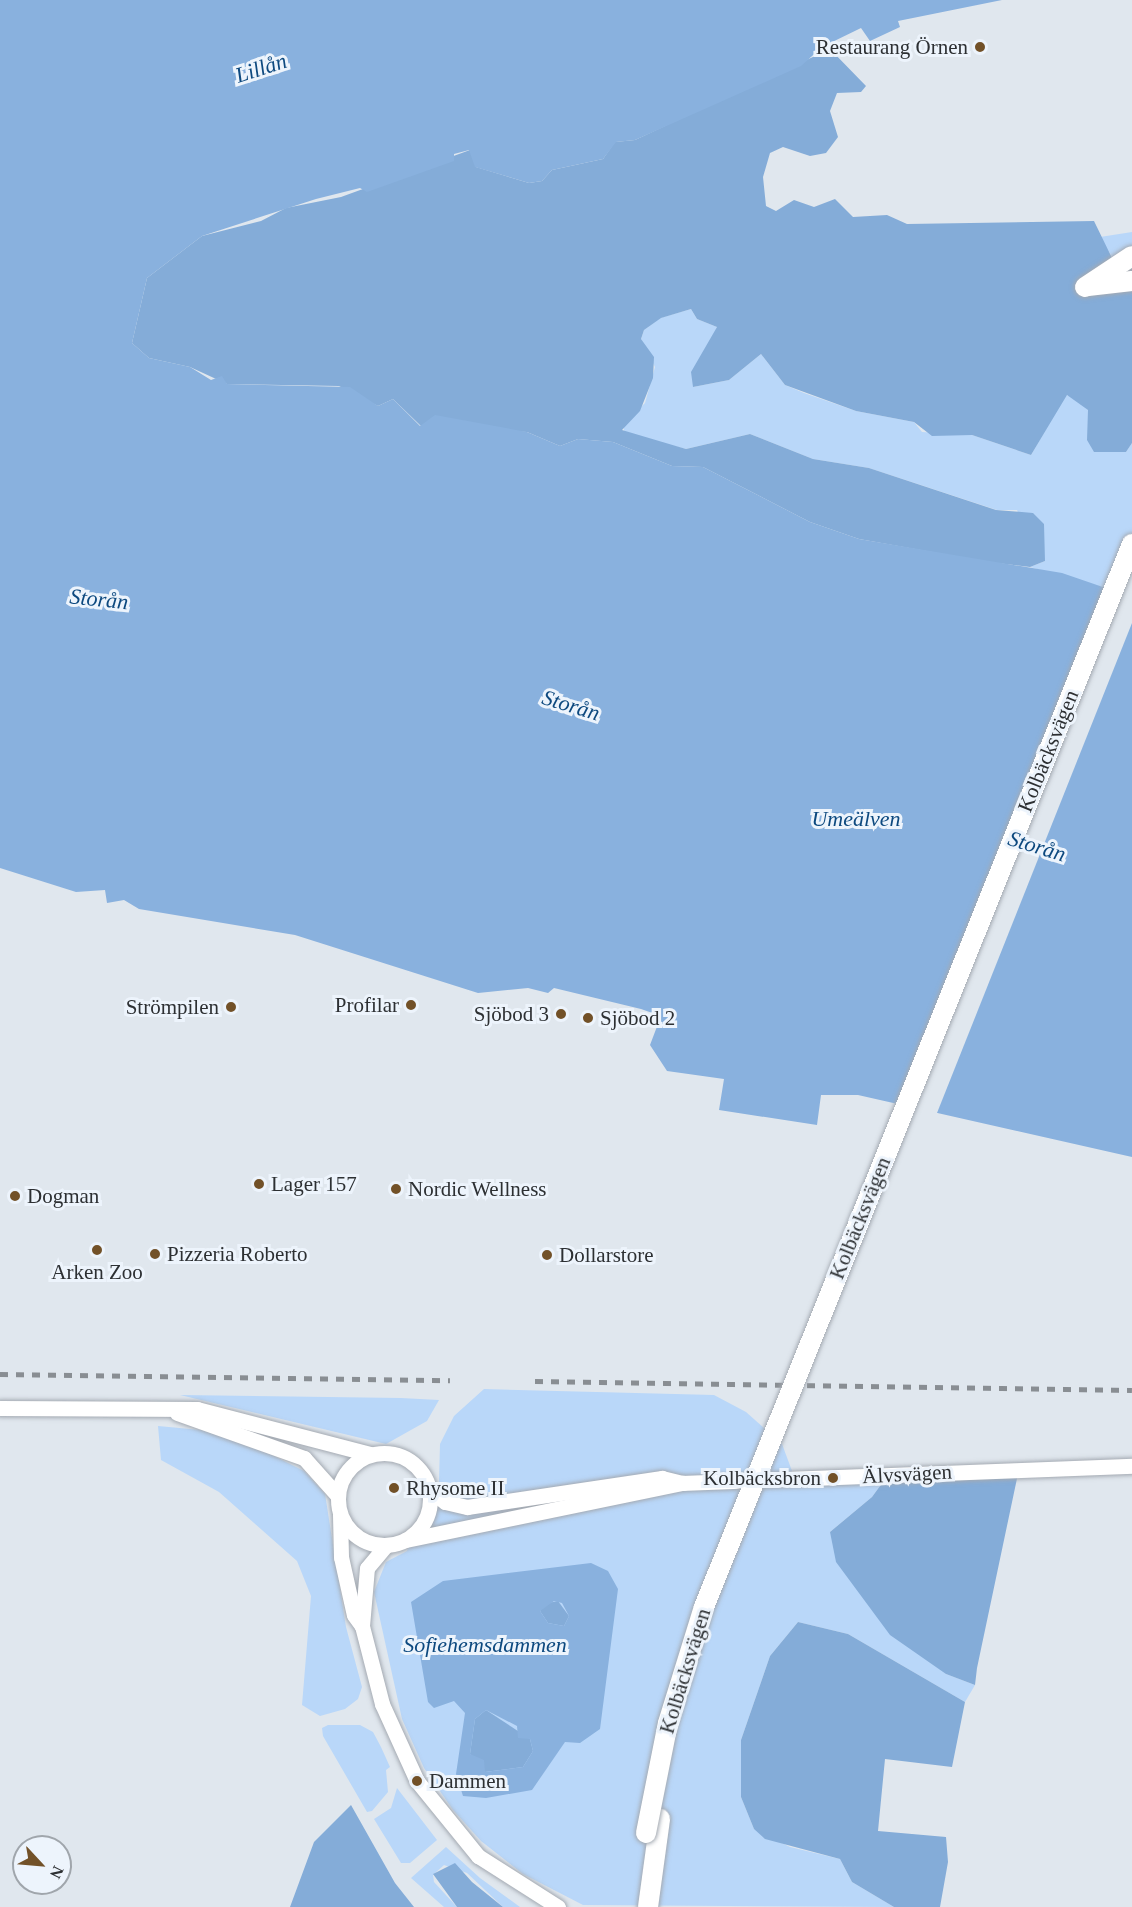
<!DOCTYPE html>
<meta charset="utf-8">
<style>
body{margin:0}
#map{position:relative;width:1132px;height:1907px;overflow:hidden;background:#e0e7ee;font-family:"Times New Roman",serif}
div>[style]{position:absolute}
.green>*{inset:0;background:#b9d7f9}
.forest>*{inset:0;background:#84acd8}
.water>*{inset:0;background:#89b1de}
.pier>*{inset:0;background:#e0e7ee}
.roads{filter:drop-shadow(0 0 2px #a4aab2) drop-shadow(0 0 2px #a4aab2)}
.secondary>*{height:15px;margin:-7.5px;padding:0 7.5px;transform-origin:7.5px;border-radius:7.5px;background:#fff}
.secondary>.ring{margin:-7.5px;padding:0;box-sizing:content-box;background:none;border:15px solid #fff;border-radius:50%}
.highway>*{height:20px;margin:-10px;padding:0 10px;transform-origin:10px;border-radius:10px;background:#fff}
.rail>*{height:4.5px;margin-top:-2.25px;transform-origin:0;background:repeating-linear-gradient(90deg,#898e93 0 8px,transparent 0 16px)}
.bridges{filter:drop-shadow(0 0 2px #a4aab2) drop-shadow(0 0 2px #a4aab2)}
.highway-bridge>*{height:20px;margin:-10px;padding:0 10px;transform-origin:10px;border-radius:10px;background:#fff}
.dots>*{width:16px;height:16px;translate:-50% -50%;box-sizing:border-box;border:3px solid #edf4fc;border-radius:50%}
span{translate:-50% -50%;white-space:nowrap;text-align:center;line-height:1.15;-webkit-text-stroke:6px #edf4fc;paint-order:stroke}
.poi-label{font-size:21px;color:#2d3033}
.right{translate:-100% -50%;text-align:right}
.left{translate:0 -50%;text-align:left}
.street-label{font-size:21px;color:#2d3033}
.water-label{font-size:22px;color:#0d497f;font-style:italic}
.north{position:absolute;left:12px;top:1835px;width:60px;height:60px;box-sizing:border-box;background:#edf4fc;border:2px solid #a0a6ac;border-radius:50%;rotate:116deg;font-size:16px;font-weight:700;line-height:24px;text-align:center;color:#2d3033}
.north::after{content:'';display:block;margin:auto;width:21px;height:27px;background:#725128;clip-path:polygon(50% 0,100% 100%,50% 72%,0 100%)}
</style>
<div id="map">
<div class="green">
<i style="clip-path:polygon(1132px 232px,1132px 267px,1114px 260px,1100px 237px)"></i>
<i style="clip-path:polygon(691px 309px,697px 319px,717px 327px,693px 387px,729px 380px,761px 354px,785px 385px,804px 393px,856px 411px,914px 422px,922px 432px,972px 435px,1031px 455px,1066px 395px,1077px 398px,1088px 410px,1088px 424px,1126px 452px,1132px 443px,1132px 544px,1124px 593px,1030px 567px,1045px 561px,1017px 510px,997px 510px,869px 468px,813px 459px,750px 434px,686px 449px,625px 434px,623px 425px,645px 403px,655px 367px,641px 339px,644px 330px,660px 318px)"></i>
<i style="clip-path:polygon(484px 1389px,714px 1395px,746px 1412px,782px 1444px,795px 1479px,888px 1475px,872px 1497px,830px 1532px,946px 1674px,975px 1685px,965px 1702px,848px 1634px,798px 1622px,770px 1656px,741px 1740px,741px 1797px,754px 1829px,790px 1847px,840px 1859px,852px 1882px,894px 1907px,583px 1905px,523px 1874px,481px 1841px,453px 1810px,424px 1768px,402px 1719px,374px 1592px,386px 1562px,407px 1551px,439px 1482px,440px 1444px,454px 1416px)"></i>
<i style="clip-path:polygon(180px 1395px,401px 1398px,439px 1400px,427px 1421px,386px 1444px)"></i>
<i style="clip-path:polygon(158px 1426px,201px 1430px,256px 1447px,304px 1471px,325px 1494px,346px 1627px,362px 1687px,358px 1699px,345px 1709px,320px 1716px,302px 1705px,311px 1596px,297px 1561px,219px 1492px,161px 1460px)"></i>
<i style="clip-path:polygon(328px 1725px,360px 1725px,373px 1732px,381px 1747px,390px 1767px,386px 1770px,388px 1792px,372px 1811px,367px 1812px,323px 1736px,322px 1728px)"></i>
<i style="clip-path:polygon(397px 1788px,437px 1840px,410px 1863px,401px 1863px,374px 1819px,391px 1808px)"></i>
<i style="clip-path:polygon(446px 1847px,480px 1878px,520px 1907px,503px 1907px,467px 1873px,444px 1865px,433px 1875px,434px 1882px,457px 1907px,444px 1907px,411px 1878px)"></i>
</div>
<div class="forest">
<i style="clip-path:polygon(830px 49px,866px 86px,861px 92px,837px 93px,830px 111px,838px 137px,826px 153px,810px 156px,783px 147px,770px 153px,763px 177px,766px 206px,776px 211px,794px 200px,814px 207px,835px 199px,853px 217px,887px 215px,907px 224px,1094px 221px,1113px 260px,1132px 267px,1132px 443px,1126px 452px,1094px 452px,1087px 440px,1088px 410px,1067px 395px,1031px 455px,972px 435px,932px 436px,914px 422px,856px 411px,785px 385px,761px 354px,729px 380px,693px 387px,691px 372px,717px 327px,697px 319px,691px 309px,661px 318px,644px 330px,641px 339px,654px 357px,653px 378px,640px 411px,622px 430px,686px 449px,750px 434px,813px 459px,869px 468px,996px 510px,1033px 513px,1044px 524px,1045px 561px,1030px 567px,988px 562px,859px 539px,810px 522px,703px 467px,672px 466px,613px 442px,578px 439px,560px 446px,527px 432px,421px 426px,393px 399px,378px 406px,339px 386px,227px 384px,190px 367px,149px 358px,132px 343px,147px 278px,202px 236px,261px 221px,286px 208px,341px 197px,470px 150px,476px 167px,529px 183px,542px 181px,552px 170px,603px 159px,615px 142px,635px 140px)"></i>
<i style="clip-path:polygon(1019px 1469px,977px 1668px,975px 1685px,946px 1674px,890px 1635px,836px 1562px,830px 1532px,872px 1497px,888px 1475px)"></i>
<i style="clip-path:polygon(558px 1601px,569px 1616px,564px 1626px,548px 1623px,540px 1611px,543px 1604px)"></i>
<i style="clip-path:polygon(798px 1622px,848px 1634px,965px 1702px,952px 1767px,885px 1759px,878px 1831px,946px 1837px,948px 1862px,940px 1907px,894px 1907px,852px 1882px,840px 1859px,765px 1839px,754px 1829px,741px 1797px,741px 1740px,770px 1656px)"></i>
<i style="clip-path:polygon(486px 1710px,530px 1739px,533px 1751px,523px 1767px,485px 1772px,470px 1754px,475px 1719px)"></i>
<i style="clip-path:polygon(351px 1805px,395px 1883px,414px 1907px,290px 1907px,314px 1842px)"></i>
<i style="clip-path:polygon(455px 1863px,472px 1882px,503px 1907px,457px 1907px,433px 1874px)"></i>
</div>
<div class="water">
<i style="clip-path:polygon(0 0,1002px 0,898px 21px,900px 27px,870px 41px,861px 28px,822px 47px,801px 66px,635px 140px,616px 142px,603px 159px,552px 170px,542px 181px,529px 183px,475px 167px,469px 150px,454px 154px,454px 161px,367px 192px,360px 188px,316px 199px,202px 236px,147px 278px,132px 343px,149px 358px,190px 367px,211px 380px,222px 376px,227px 384px,350px 387px,378px 406px,393px 399px,420px 426px,435px 415px,527px 432px,560px 446px,578px 439px,613px 442px,672px 466px,703px 467px,810px 522px,859px 539px,1062px 573px,1132px 597px,1132px 1157px,858px 1095px,821px 1095px,817px 1125px,719px 1110px,724px 1079px,667px 1071px,650px 1045px,661px 1016px,641px 1009px,554px 988px,548px 993px,528px 988px,478px 993px,295px 935px,139px 909px,124px 900px,107px 903px,105px 890px,76px 892px,0 868px)"></i>
<i style="clip-path:polygon(evenodd,591px 1563px,608px 1571px,618px 1589px,600px 1729px,580px 1743px,565px 1742px,532px 1790px,486px 1798px,463px 1796px,456px 1774px,465px 1713px,454px 1701px,434px 1708px,428px 1702px,411px 1602px,443px 1581px,591px 1563px,554px 1601px,562px 1603px,569px 1616px,564px 1626px,548px 1623px,540px 1611px,554px 1601px,591px 1563px,486px 1710px,517px 1726px,518px 1738px,530px 1739px,533px 1751px,523px 1767px,485px 1772px,484px 1760px,470px 1754px,475px 1719px,486px 1710px)"></i>
</div>
<div class="pier">
<i style="clip-path:polygon(1106px 584px,1132px 593px,1132px 623px,935px 1118px,899px 1109px)"></i>
</div>
<div class="roads">
<div class="secondary">
<i style="left:0;top:1408px;width:197px;rotate:0.3deg"></i>
<i style="left:197px;top:1409px;width:179px;rotate:14.6deg"></i>
<i style="left:177px;top:1413px;width:135px;rotate:19.5deg"></i>
<i style="left:304px;top:1458px;width:50px;rotate:48.3deg"></i>
<i class="ring" style="left:338px;top:1453px;width:77px;height:77px"></i>
<i style="left:429px;top:1490px;width:20px;rotate:37deg"></i>
<i style="left:445px;top:1502px;width:23px;rotate:13deg"></i>
<i style="left:467px;top:1507px;width:197px;rotate:-8.5deg"></i>
<i style="left:662px;top:1478px;width:21px;rotate:14deg"></i>
<i style="left:682px;top:1483px;width:450px;rotate:-2.2deg"></i>
<i style="left:340px;top:1515px;width:42px;rotate:88.6deg"></i>
<i style="left:341px;top:1557px;width:59px;rotate:77.4deg"></i>
<i style="left:354px;top:1615px;width:14px;rotate:54deg"></i>
<i style="left:362px;top:1626px;width:81px;rotate:75.6deg"></i>
<i style="left:382px;top:1704px;width:85px;rotate:65.6deg"></i>
<i style="left:417px;top:1781px;width:97px;rotate:50.9deg"></i>
<i style="left:478px;top:1856px;width:95px;rotate:32.5deg"></i>
<i style="left:406px;top:1540px;width:282px;rotate:-11.7deg"></i>
<i style="left:362px;top:1626px;width:58px;rotate:-85.1deg"></i>
<i style="left:367px;top:1568px;width:30px;rotate:-50deg"></i>
</div>
<div class="highway">
<i style="left:1088px;top:286px;width:44px;rotate:-6.5deg"></i>
<i style="left:1085px;top:287px;width:56px;rotate:-33.4deg"></i>
<i style="left:648px;top:1907px;width:89px;rotate:-82.2deg"></i>
</div>
</div>
<div class="rail">
<i style="left:0;top:1374px;width:450px;rotate:0.8deg"></i>
<i style="left:535px;top:1381px;width:597px;rotate:0.86deg"></i>
</div>
<div class="bridges">
<div class="highway-bridge">
<i style="left:646px;top:1833px;width:112px;rotate:-78.7deg"></i>
<i style="left:668px;top:1723px;width:121px;rotate:-72.8deg"></i>
<i style="left:704px;top:1607px;width:1146px;rotate:-68.07deg"></i>
</div>
</div>
<div class="dots">
<i style="left:980px;top:47px;background:#725128"></i>
<i style="left:411px;top:1005px;background:#725128"></i>
<i style="left:231px;top:1007px;background:#725128"></i>
<i style="left:561px;top:1014px;background:#725128"></i>
<i style="left:588px;top:1018px;background:#725128"></i>
<i style="left:259px;top:1184px;background:#725128"></i>
<i style="left:396px;top:1189px;background:#725128"></i>
<i style="left:15px;top:1196px;background:#725128"></i>
<i style="left:97px;top:1250px;background:#725128"></i>
<i style="left:155px;top:1254px;background:#725128"></i>
<i style="left:547px;top:1255px;background:#725128"></i>
<i style="left:833px;top:1478px;background:#725128"></i>
<i style="left:394px;top:1488px;background:#725128"></i>
<i style="left:417px;top:1781px;background:#725128"></i>
</div>
<div class="poi-label">
<span class="right" style="left:968px;top:47px">Restaurang Örnen</span>
<span class="right" style="left:399px;top:1005px">Profilar</span>
<span class="right" style="left:219px;top:1007px">Strömpilen</span>
<span class="right" style="left:549px;top:1014px">Sjöbod 3</span>
<span class="left" style="left:600px;top:1018px">Sjöbod 2</span>
<span class="left" style="left:271px;top:1184px">Lager 157</span>
<span class="left" style="left:408px;top:1189px">Nordic Wellness</span>
<span class="left" style="left:27px;top:1196px">Dogman</span>
<span class="left" style="left:167px;top:1254px">Pizzeria Roberto</span>
<span class="left" style="left:559px;top:1255px">Dollarstore</span>
<span style="left:97px;top:1272px">Arken Zoo</span>
<span class="right" style="left:821px;top:1478px">Kolbäcksbron</span>
<span class="left" style="left:406px;top:1488px">Rhysome II</span>
<span class="left" style="left:429px;top:1781px">Dammen</span>
</div>
<div class="street-label">
<span style="left:1048px;top:751px;rotate:-68deg">Kolbäcksvägen</span>
<span style="left:860px;top:1218px;rotate:-68deg">Kolbäcksvägen</span>
<span style="left:907px;top:1474px;rotate:-3deg">Älvsvägen</span>
<span style="left:685px;top:1671px;rotate:-73deg">Kolbäcksvägen</span>
</div>
<div class="water-label">
<span style="left:261px;top:68px;rotate:-18deg">Lillån</span>
<span style="left:99px;top:599px;rotate:6deg">Storån</span>
<span style="left:571px;top:705px;rotate:17deg">Storån</span>
<span style="left:856px;top:819px">Umeälven</span>
<span style="left:1037px;top:846px;rotate:17deg">Storån</span>
<span style="left:485px;top:1645px">Sofiehemsdammen</span>
</div>
<div class="north">N</div>
</div>
